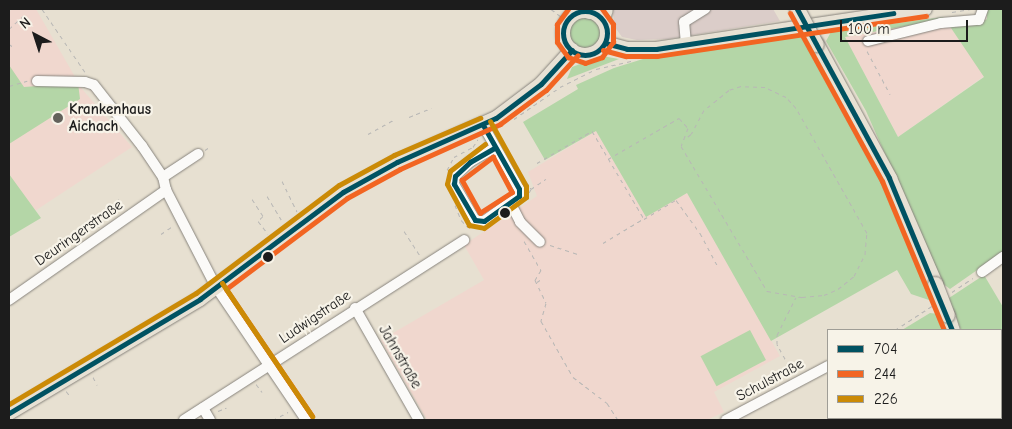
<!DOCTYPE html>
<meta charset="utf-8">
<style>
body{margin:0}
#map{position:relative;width:1012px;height:429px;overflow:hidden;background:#e7e0d1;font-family:"Comic Neue",sans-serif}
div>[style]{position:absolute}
.built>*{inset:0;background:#f0d7ce}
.industrial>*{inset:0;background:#dbcdc9}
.green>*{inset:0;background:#b4d6a7;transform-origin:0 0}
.round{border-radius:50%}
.path>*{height:1px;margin-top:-0.5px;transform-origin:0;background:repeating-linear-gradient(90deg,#b8b7b5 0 4px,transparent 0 8px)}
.roads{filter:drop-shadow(0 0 1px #88847d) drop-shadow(0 0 1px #88847d)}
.minor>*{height:10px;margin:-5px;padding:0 5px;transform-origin:5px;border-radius:5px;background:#fbfaf8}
.major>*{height:14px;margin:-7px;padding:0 7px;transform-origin:7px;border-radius:7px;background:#e7e1d4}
.major>.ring{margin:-7px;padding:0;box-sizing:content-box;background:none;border:14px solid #e7e1d4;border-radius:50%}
.highway>*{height:15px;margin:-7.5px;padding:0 7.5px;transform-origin:7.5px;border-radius:7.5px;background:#e7e1d4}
.bridges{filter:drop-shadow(0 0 1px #88847d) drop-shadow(0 0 1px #88847d)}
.highway-bridge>*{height:15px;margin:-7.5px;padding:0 7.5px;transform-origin:7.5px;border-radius:7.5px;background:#e7e1d4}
.bus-1>*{height:5px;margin:-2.5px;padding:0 2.5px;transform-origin:2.5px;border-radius:2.5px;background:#005262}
.bus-1>.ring{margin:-2.5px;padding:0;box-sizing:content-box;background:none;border:5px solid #005262;border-radius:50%}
.bus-2>*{height:5px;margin:-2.5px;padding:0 2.5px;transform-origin:2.5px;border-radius:2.5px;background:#f26522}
.bus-3>*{height:5px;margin:-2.5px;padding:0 2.5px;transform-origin:2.5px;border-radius:2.5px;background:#cb8a06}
.dots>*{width:14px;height:14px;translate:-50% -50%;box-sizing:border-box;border:2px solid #f7f3e8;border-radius:50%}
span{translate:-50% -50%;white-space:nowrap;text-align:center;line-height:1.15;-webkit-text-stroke:4.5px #f7f3e8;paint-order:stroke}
.poi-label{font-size:15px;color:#1c1c1c;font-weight:700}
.left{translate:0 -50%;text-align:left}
.street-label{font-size:15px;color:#1c1c1c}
.frame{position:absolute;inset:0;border:10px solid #1c1c1c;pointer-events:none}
.legend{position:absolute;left:827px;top:329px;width:175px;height:90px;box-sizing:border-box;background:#f7f3e8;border:1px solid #9f9d96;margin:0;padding:6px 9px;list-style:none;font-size:15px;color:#1c1c1c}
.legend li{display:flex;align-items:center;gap:10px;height:25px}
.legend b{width:25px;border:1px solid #9f9d96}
.north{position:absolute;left:10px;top:10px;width:50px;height:50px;-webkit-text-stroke:4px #f7f3e8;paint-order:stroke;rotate:320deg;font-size:14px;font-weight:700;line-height:20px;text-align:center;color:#1c1c1c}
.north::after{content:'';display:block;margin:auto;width:18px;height:22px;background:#1c1c1c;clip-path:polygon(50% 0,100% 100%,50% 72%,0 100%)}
.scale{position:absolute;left:840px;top:20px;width:128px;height:22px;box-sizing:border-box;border:2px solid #1c1c1c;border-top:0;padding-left:6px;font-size:15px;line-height:18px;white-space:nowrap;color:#1c1c1c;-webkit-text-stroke:4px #f7f3e8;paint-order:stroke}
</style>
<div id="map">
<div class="built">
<i style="clip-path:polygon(12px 9px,36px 9px,82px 89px,132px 147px,9px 228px,9px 12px)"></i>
<i style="clip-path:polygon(945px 19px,984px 76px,898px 137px,845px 37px)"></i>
<i style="clip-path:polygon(596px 131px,646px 216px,687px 193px,780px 356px,714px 392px,724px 412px,707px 420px,427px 420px,381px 340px,484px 280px,464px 245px,537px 196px,528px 172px)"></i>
</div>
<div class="industrial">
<i style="clip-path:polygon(613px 9px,773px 9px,780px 21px,668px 39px,637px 40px,622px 37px,614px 26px)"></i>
</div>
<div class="green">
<i style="clip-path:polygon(987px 9px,1003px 9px,1003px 252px,950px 289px,942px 283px,866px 111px,826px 41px,831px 32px,943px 17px,945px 19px,845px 37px,898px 137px,984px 77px,949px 25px,978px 24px,987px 19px)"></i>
<i class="round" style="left:569px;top:16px;width:32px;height:32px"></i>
<i style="clip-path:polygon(802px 34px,883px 181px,928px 282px,932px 301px,911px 294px,897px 270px,771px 341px,687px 193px,646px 217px,596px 131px,545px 160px,523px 122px,578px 89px,576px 85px,614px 68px,659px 54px)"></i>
<i style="clip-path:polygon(602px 56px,619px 59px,567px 79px,572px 67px)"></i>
<i style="clip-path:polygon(9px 65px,24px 87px,78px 83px,80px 99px,9px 144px)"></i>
<i style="clip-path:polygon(9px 174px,41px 218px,9px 237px,10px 197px)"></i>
<i style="clip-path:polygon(984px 275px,1003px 307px,1003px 420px,991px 418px,1001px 418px,1001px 330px,961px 330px,949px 298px)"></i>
<i style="clip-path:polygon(930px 313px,938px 314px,944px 330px,902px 330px)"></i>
<i style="left:750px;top:330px;width:34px;height:56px;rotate:62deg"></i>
</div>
<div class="path">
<i style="left:42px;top:9px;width:76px;rotate:55.7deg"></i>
<i style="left:551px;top:9px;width:20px;rotate:37deg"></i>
<i style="left:952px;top:12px;width:19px;rotate:-9deg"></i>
<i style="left:9px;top:29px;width:23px;rotate:-43deg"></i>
<i style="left:9px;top:44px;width:4px;rotate:34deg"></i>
<i style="left:867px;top:51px;width:49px;rotate:61.9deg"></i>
<i style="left:9px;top:86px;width:19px;rotate:-16deg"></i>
<i style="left:409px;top:117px;width:24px;rotate:-22deg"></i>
<i style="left:514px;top:119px;width:56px;rotate:-34.8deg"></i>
<i style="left:560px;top:87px;width:40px;rotate:-26.6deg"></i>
<i style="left:596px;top:69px;width:37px;rotate:-13deg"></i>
<i style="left:368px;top:134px;width:31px;rotate:-29deg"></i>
<i style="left:205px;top:150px;width:7px;rotate:-34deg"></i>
<i style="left:608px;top:159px;width:82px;rotate:-30deg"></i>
<i style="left:679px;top:118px;width:13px;rotate:48deg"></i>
<i style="left:688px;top:128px;width:19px;rotate:111deg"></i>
<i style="left:681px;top:146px;width:169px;rotate:59.3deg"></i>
<i style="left:767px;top:291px;width:36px;rotate:10deg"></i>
<i style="left:802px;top:297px;width:22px;rotate:-5deg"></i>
<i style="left:824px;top:295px;width:15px;rotate:-23deg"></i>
<i style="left:838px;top:289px;width:21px;rotate:-39deg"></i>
<i style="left:854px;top:276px;width:25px;rotate:-63deg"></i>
<i style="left:865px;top:254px;width:21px;rotate:-85deg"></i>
<i style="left:867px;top:233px;width:144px;rotate:-119.6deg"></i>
<i style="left:796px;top:108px;width:15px;rotate:-132deg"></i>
<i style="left:786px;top:97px;width:23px;rotate:-155deg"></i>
<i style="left:765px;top:87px;width:24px;rotate:-178deg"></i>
<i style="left:741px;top:86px;width:13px;rotate:162deg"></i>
<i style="left:729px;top:90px;width:32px;rotate:141deg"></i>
<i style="left:704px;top:110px;width:27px;rotate:118deg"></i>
<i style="left:691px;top:134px;width:8px;rotate:140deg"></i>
<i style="left:537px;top:163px;width:64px;rotate:-30.2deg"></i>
<i style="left:592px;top:131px;width:102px;rotate:59.4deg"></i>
<i style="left:644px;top:219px;width:37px;rotate:-31deg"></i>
<i style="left:676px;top:200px;width:41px;rotate:54deg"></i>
<i style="left:700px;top:233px;width:36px;rotate:62deg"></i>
<i style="left:447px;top:170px;width:15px;rotate:-62deg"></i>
<i style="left:454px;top:157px;width:21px;rotate:-28deg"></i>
<i style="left:473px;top:147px;width:9px;rotate:-58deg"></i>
<i style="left:282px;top:181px;width:34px;rotate:64deg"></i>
<i style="left:526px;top:181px;width:9px;rotate:58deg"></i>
<i style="left:531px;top:189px;width:4px;rotate:117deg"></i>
<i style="left:531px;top:189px;width:18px;rotate:-34deg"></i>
<i style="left:267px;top:196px;width:31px;rotate:59deg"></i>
<i style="left:118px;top:199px;width:9px;rotate:58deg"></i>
<i style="left:252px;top:199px;width:20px;rotate:57deg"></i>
<i style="left:263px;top:216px;width:7px;rotate:135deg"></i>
<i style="left:258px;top:221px;width:16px;rotate:52deg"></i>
<i style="left:455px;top:205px;width:16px;rotate:68deg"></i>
<i style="left:461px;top:220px;width:10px;rotate:45deg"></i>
<i style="left:93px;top:217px;width:12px;rotate:59deg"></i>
<i style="left:404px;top:231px;width:31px;rotate:57deg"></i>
<i style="left:161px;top:234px;width:14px;rotate:-34deg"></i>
<i style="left:524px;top:241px;width:34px;rotate:60deg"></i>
<i style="left:541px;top:270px;width:12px;rotate:121deg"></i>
<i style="left:535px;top:280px;width:25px;rotate:64deg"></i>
<i style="left:546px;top:303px;width:19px;rotate:106deg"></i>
<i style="left:541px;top:321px;width:64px;rotate:60.3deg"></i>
<i style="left:573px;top:377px;width:43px;rotate:37.4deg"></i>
<i style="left:607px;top:403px;width:20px;rotate:57deg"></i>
<i style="left:603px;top:243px;width:47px;rotate:-31deg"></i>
<i style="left:550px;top:245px;width:29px;rotate:18deg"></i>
<i style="left:537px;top:282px;width:7px;rotate:-34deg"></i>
<i style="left:952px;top:292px;width:25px;rotate:-34deg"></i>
<i style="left:895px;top:330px;width:44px;rotate:-33deg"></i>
<i style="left:793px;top:373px;width:33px;rotate:-119deg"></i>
<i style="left:777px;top:344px;width:9px;rotate:-90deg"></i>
<i style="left:777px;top:335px;width:42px;rotate:-63.4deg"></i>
<i style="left:93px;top:377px;width:9px;rotate:63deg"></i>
<i style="left:256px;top:384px;width:10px;rotate:53deg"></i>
<i style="left:66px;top:391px;width:6px;rotate:51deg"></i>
<i style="left:218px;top:411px;width:9px;rotate:-21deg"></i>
<i style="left:919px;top:418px;width:2px;rotate:63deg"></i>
<i style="left:273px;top:420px;width:17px;rotate:-28deg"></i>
</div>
<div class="roads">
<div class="minor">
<i style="left:868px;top:41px;width:75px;rotate:-13.9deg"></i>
<i style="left:941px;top:23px;width:38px;rotate:-5deg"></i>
<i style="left:979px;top:20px;width:12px;rotate:-70deg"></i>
<i style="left:686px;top:44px;width:22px;rotate:-95deg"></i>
<i style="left:684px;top:22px;width:25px;rotate:-32deg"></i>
<i style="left:37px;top:81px;width:48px;rotate:1.2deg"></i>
<i style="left:85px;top:82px;width:9px;rotate:18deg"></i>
<i style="left:94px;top:85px;width:78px;rotate:51.8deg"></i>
<i style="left:142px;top:146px;width:37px;rotate:56deg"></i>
<i style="left:163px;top:177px;width:13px;rotate:77deg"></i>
<i style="left:166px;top:190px;width:109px;rotate:62.7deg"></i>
<i style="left:216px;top:287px;width:161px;rotate:55.9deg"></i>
<i style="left:483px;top:125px;width:73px;rotate:60.6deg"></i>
<i style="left:519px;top:189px;width:7px;rotate:90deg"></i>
<i style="left:519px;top:196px;width:43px;rotate:144.5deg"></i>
<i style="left:484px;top:221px;width:9px;rotate:-174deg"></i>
<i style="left:475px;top:220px;width:42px;rotate:-120.3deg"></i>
<i style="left:454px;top:184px;width:8px;rotate:-83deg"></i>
<i style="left:455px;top:176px;width:21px;rotate:-43deg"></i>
<i style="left:470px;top:162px;width:28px;rotate:-30deg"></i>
<i style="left:163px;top:177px;width:42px;rotate:-33.3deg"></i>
<i style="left:511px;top:204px;width:20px;rotate:63deg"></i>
<i style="left:520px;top:222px;width:28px;rotate:45deg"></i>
<i style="left:982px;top:272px;width:26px;rotate:-36deg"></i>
<i style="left:9px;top:300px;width:192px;rotate:-35deg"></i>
<i style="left:355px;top:308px;width:129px;rotate:60.3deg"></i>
<i style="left:203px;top:408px;width:14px;rotate:60deg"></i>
<i style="left:184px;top:420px;width:333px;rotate:-32.7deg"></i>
<i style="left:726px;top:420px;width:115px;rotate:-27.9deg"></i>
</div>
<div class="major">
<i class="ring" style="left:563px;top:11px;width:30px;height:30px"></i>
<i style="left:605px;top:43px;width:23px;rotate:15deg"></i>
<i style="left:627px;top:49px;width:29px"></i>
<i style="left:656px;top:49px;width:272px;rotate:-8.5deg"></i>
<i style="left:9px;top:413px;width:222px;rotate:-30.8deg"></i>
<i style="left:200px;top:299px;width:179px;rotate:-36.8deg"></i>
<i style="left:343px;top:192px;width:62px;rotate:-29.1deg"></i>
<i style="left:397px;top:162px;width:108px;rotate:-24deg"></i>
<i style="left:496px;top:118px;width:56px;rotate:-37.1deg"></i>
<i style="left:541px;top:84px;width:46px;rotate:-47.6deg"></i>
</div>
<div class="highway">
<i style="left:892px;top:9px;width:4px;rotate:76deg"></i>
<i style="left:589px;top:11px;width:4px;rotate:-34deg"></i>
<i style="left:602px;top:18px;width:9px;rotate:-72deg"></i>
<i style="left:816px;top:44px;width:153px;rotate:61.4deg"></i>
<i style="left:889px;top:178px;width:116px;rotate:66.5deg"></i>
<i style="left:947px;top:315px;width:16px;rotate:72deg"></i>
<i style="left:980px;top:418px;width:2px;rotate:63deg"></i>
</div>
</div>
<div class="bridges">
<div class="highway-bridge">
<i style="left:797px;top:9px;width:40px;rotate:62deg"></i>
<i style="left:935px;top:284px;width:33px;rotate:69deg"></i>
</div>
</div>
<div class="bus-1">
<i style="left:797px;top:9px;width:192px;rotate:61.4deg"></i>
<i style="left:889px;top:178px;width:165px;rotate:67.5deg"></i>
<i class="ring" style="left:563px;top:11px;width:39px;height:39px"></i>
<i style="left:605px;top:43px;width:23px;rotate:15deg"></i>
<i style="left:627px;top:49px;width:29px"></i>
<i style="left:656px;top:49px;width:240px;rotate:-8.6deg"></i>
<i style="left:483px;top:125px;width:73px;rotate:60.6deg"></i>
<i style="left:519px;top:189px;width:7px;rotate:90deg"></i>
<i style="left:519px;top:196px;width:43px;rotate:144.5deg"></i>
<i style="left:484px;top:221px;width:9px;rotate:-174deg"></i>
<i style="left:475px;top:220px;width:42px;rotate:-120.3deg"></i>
<i style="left:454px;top:184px;width:8px;rotate:-83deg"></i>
<i style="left:455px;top:176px;width:21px;rotate:-43deg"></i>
<i style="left:470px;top:162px;width:28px;rotate:-30deg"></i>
<i style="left:9px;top:413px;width:222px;rotate:-30.8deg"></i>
<i style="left:200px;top:299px;width:179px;rotate:-36.8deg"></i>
<i style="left:343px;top:192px;width:62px;rotate:-29.1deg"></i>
<i style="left:397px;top:162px;width:108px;rotate:-24deg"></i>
<i style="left:496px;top:118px;width:56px;rotate:-37.1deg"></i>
<i style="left:541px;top:84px;width:46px;rotate:-47.6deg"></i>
</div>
<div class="bus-2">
<i style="left:568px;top:9px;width:19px;rotate:126deg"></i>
<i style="left:557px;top:24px;width:18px;rotate:90deg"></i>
<i style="left:557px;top:42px;width:19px;rotate:54deg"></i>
<i style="left:568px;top:57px;width:18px;rotate:19deg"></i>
<i style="left:585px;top:63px;width:18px;rotate:-19deg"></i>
<i style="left:602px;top:57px;width:19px;rotate:-54deg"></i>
<i style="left:613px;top:42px;width:18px;rotate:-90deg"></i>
<i style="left:613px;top:24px;width:19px;rotate:-126deg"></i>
<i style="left:790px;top:13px;width:192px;rotate:61.3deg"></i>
<i style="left:882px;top:181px;width:161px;rotate:67.4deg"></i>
<i style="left:603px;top:50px;width:24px;rotate:15deg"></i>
<i style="left:626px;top:56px;width:31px"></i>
<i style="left:657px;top:56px;width:272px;rotate:-8.5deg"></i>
<i style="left:493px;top:157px;width:40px;rotate:62deg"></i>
<i style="left:512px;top:192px;width:38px;rotate:147deg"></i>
<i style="left:480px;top:213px;width:38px;rotate:-119deg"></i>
<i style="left:462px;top:180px;width:39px;rotate:-37deg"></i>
<i style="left:312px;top:416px;width:153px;rotate:-124.1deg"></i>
<i style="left:226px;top:289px;width:151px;rotate:-36.9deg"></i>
<i style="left:347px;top:198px;width:60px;rotate:-28.7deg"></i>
<i style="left:400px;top:169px;width:110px;rotate:-24.2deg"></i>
<i style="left:500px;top:124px;width:57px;rotate:-36.5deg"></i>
<i style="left:546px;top:90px;width:47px;rotate:-47.6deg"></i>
</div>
<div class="bus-3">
<i style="left:485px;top:144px;width:44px;rotate:142.4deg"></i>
<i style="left:450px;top:171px;width:13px;rotate:103deg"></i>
<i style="left:447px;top:184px;width:47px;rotate:61.8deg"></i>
<i style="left:469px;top:225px;width:15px;rotate:11deg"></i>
<i style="left:484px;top:228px;width:52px;rotate:-36.4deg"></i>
<i style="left:526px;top:197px;width:11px;rotate:-90deg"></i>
<i style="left:526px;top:186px;width:74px;rotate:-119deg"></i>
<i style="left:222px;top:283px;width:161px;rotate:55.9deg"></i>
<i style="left:9px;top:404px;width:217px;rotate:-30.7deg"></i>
<i style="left:196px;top:293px;width:179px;rotate:-37.1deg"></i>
<i style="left:339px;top:185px;width:63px;rotate:-28.6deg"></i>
<i style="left:394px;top:155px;width:94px;rotate:-23.3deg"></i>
</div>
<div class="dots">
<i style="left:58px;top:118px;background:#63615b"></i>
<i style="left:505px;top:213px;background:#1c1c1c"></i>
<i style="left:268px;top:257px;background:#1c1c1c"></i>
</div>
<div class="poi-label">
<span class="left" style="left:69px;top:118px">Krankenhaus<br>Aichach</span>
</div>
<div class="street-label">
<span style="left:79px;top:233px;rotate:-35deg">Deuringerstraße</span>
<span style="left:315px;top:317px;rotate:-34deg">Ludwigstraße</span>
<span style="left:400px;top:357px;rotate:60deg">Jahnstraße</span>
<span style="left:770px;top:380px;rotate:-28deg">Schulstraße</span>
</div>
<div class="frame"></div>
<ul class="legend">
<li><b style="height:6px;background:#005262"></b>704</li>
<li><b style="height:6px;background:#f26522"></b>244</li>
<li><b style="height:6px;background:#cb8a06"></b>226</li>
</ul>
<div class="north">N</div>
<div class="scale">100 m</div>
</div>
